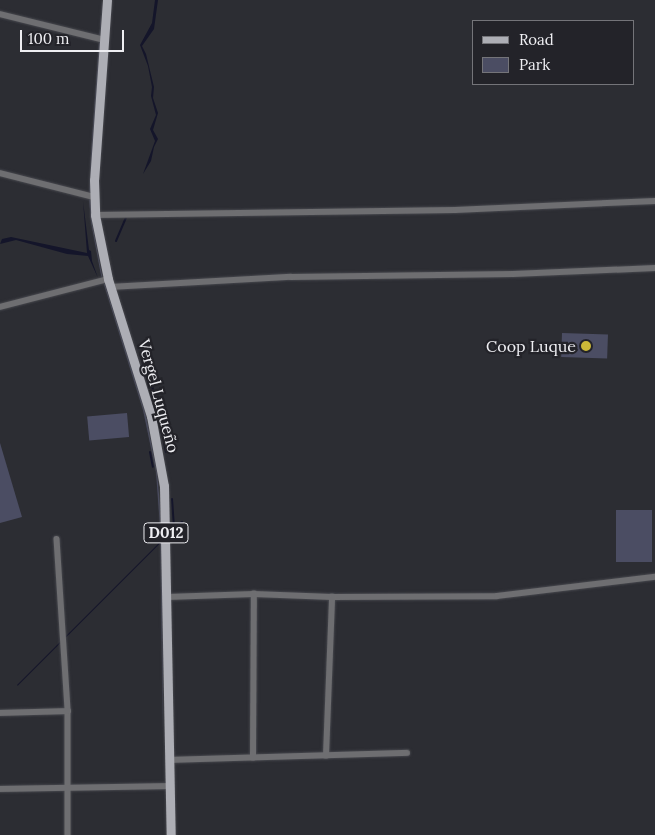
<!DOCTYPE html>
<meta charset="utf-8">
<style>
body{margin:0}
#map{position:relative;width:655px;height:835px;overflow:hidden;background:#2c2d33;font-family:Lora,serif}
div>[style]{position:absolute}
.green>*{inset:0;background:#4b4d63;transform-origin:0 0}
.water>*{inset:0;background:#14152a;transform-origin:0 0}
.stream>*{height:2px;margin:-1px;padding:0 1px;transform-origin:1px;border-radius:1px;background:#14152a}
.roads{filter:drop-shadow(0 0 1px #47484e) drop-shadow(0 0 1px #47484e)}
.minor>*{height:5.5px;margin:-2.75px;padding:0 2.75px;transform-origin:2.75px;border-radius:2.75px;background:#6e6e71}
.primary>*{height:9px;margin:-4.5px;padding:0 4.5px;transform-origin:4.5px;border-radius:4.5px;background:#adaeb5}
.dots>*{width:14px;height:14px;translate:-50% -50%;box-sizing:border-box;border:2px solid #232329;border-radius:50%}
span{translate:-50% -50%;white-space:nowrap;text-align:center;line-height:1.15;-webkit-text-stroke:4.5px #232329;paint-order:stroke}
.shield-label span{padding:1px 4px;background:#232329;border:1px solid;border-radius:4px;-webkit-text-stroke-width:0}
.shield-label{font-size:15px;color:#eeeef2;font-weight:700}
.poi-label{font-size:16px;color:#eeeef2}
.right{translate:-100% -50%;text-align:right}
.street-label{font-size:16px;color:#eeeef2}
.legend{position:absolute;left:472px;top:20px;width:162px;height:65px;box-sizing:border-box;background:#232329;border:1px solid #747479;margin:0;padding:6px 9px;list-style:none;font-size:15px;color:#eeeef2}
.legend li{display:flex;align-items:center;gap:10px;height:25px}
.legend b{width:25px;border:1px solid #747479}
.scale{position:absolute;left:20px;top:30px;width:104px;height:22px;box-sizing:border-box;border:2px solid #eeeef2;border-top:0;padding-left:6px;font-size:15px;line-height:18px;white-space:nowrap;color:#eeeef2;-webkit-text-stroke:4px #232329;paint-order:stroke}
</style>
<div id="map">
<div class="green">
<i style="clip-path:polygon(102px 0,92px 222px,102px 275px,145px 410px,157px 472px,162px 527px,163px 734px,160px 527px,156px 472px,143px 410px,101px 275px,91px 222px,89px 198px,91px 153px)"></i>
<i style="left:562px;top:333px;width:46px;height:24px;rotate:2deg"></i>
<i style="left:127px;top:413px;width:24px;height:40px;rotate:85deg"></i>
<i style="clip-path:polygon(0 443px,22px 517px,0 523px)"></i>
<i style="left:616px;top:510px;width:36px;height:52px"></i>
</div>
<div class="water">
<i style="clip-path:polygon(155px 0,158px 0,154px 29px,142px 46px,146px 54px,154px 87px,153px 98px,158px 113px,153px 130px,158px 139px,154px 147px,151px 161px,143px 174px,155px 141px,150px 129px,156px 115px,151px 96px,152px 87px,148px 66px,140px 45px,152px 23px)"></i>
<i style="clip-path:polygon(83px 201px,89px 250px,91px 251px,92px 261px,98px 278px,88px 256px,67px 254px,16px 240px,0 244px,2px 239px,11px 237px,87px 253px)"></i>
<i style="left:174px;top:528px;width:1px;height:222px;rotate:45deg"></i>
</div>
<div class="stream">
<i style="left:116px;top:241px;width:25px;rotate:-67deg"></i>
<i style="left:148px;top:372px;width:25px;rotate:74deg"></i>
<i style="left:164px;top:442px;width:10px;rotate:79deg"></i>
<i style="left:150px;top:452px;width:15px;rotate:79deg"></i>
<i style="left:172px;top:499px;width:30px;rotate:86deg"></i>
<i style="left:174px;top:524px;width:3px;rotate:18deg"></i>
<i style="left:177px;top:525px;width:6px;rotate:-31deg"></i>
</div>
<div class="roads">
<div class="minor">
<i style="left:0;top:14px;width:108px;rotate:13.9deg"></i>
<i style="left:0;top:173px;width:97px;rotate:14.3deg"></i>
<i style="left:95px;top:215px;width:360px;rotate:-0.8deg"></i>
<i style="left:455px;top:210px;width:200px;rotate:-2.6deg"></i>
<i style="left:110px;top:287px;width:181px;rotate:-3.2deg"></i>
<i style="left:291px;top:277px;width:222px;rotate:-0.8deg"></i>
<i style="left:513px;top:274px;width:142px;rotate:-2.4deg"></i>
<i style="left:0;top:307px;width:112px;rotate:-14.5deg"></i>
<i style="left:57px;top:539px;width:172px;rotate:86.3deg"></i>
<i style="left:68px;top:711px;width:124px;rotate:90deg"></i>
<i style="left:167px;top:597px;width:87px;rotate:-2deg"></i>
<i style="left:254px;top:594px;width:78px;rotate:2.2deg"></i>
<i style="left:332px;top:597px;width:165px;rotate:-0.3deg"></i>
<i style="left:497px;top:596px;width:159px;rotate:-6.9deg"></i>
<i style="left:0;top:713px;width:68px;rotate:-1.7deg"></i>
<i style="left:326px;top:756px;width:159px;rotate:-87.8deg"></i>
<i style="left:253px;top:758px;width:164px;rotate:-89.7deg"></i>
<i style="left:170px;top:760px;width:237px;rotate:-1.7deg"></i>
<i style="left:0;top:789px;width:170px;rotate:-1deg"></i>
</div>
<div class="primary">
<i style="left:107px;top:0;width:180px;rotate:94.1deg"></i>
<i style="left:94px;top:180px;width:35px;rotate:88deg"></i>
<i style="left:95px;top:215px;width:65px;rotate:78.5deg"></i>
<i style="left:108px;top:279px;width:144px;rotate:72.6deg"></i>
<i style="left:151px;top:416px;width:71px;rotate:79.5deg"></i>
<i style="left:164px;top:486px;width:349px;rotate:88.9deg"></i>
</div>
</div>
<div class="dots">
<i style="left:586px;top:346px;background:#ccb938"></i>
</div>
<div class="shield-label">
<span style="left:166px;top:533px">D012</span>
</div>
<div class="poi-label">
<span class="right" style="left:576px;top:346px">Coop Luque</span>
</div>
<div class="street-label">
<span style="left:159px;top:396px;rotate:75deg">Vergel Luqueño</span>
</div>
<ul class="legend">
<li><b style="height:6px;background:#adaeb5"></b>Road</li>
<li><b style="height:14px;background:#4b4d63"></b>Park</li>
</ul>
<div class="scale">100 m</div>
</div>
